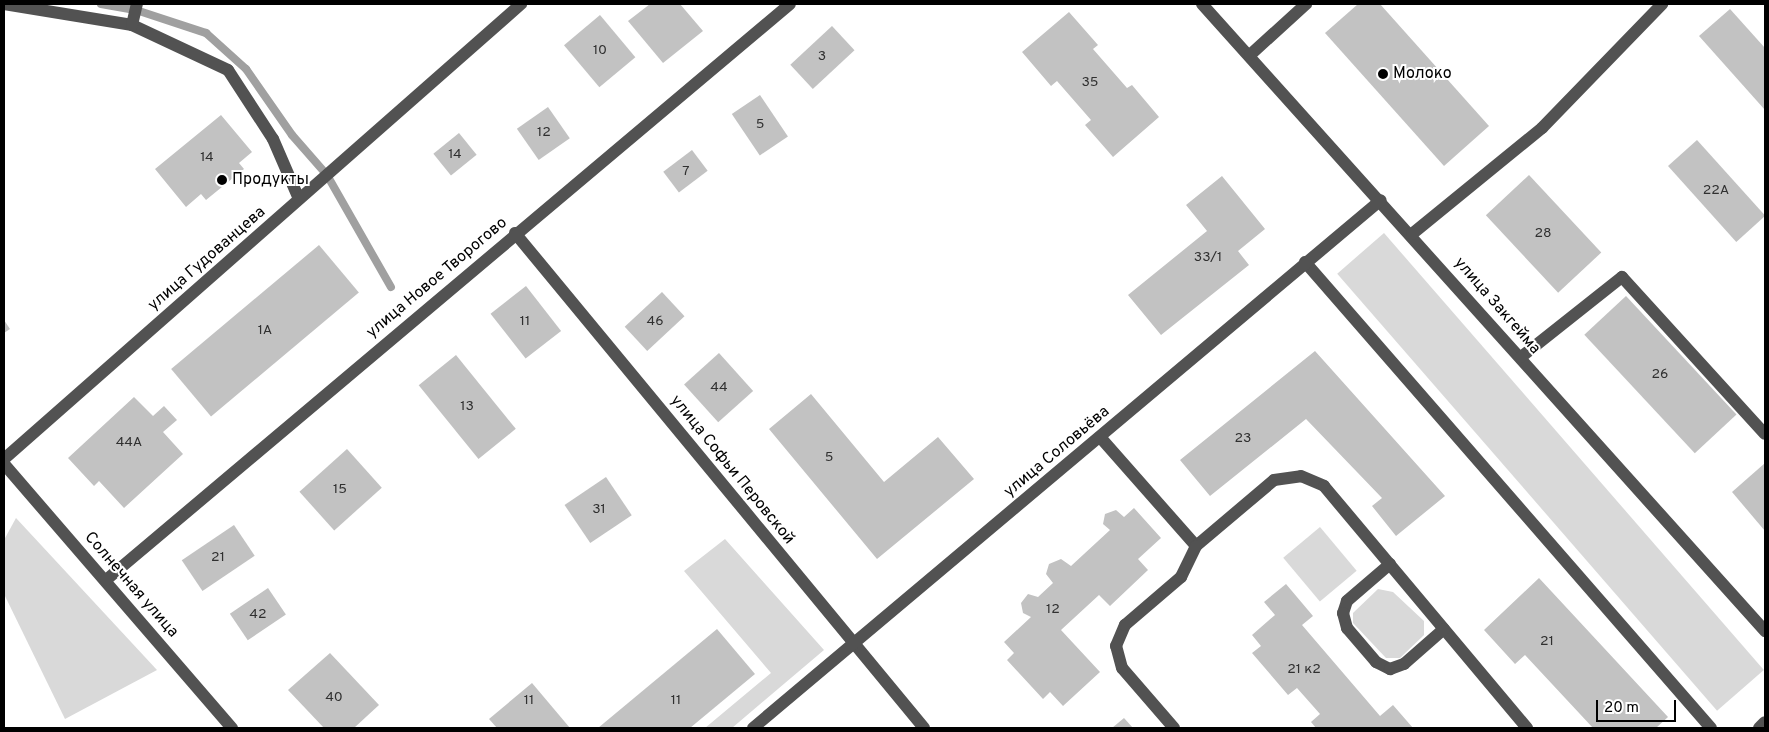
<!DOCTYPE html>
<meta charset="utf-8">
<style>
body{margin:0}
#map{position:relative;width:1769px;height:732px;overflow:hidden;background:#fff;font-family:Overpass,sans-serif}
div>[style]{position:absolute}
.green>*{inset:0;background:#d9d9d9;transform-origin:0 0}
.stream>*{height:8px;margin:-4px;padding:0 4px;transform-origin:4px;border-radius:4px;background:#a0a0a0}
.building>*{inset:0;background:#c2c2c2;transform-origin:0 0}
.minor>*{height:12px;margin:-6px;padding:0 6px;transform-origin:6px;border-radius:6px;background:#525252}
.dots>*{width:14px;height:14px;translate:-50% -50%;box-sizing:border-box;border:2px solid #fff;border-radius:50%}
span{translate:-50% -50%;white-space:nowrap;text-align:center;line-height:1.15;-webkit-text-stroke:4px #fff;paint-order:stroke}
.number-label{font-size:14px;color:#303030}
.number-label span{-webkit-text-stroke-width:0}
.poi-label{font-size:16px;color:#000}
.left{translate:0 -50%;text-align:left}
.street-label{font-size:16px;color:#000}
.frame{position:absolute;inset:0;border:5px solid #000;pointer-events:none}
.scale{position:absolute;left:1596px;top:700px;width:80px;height:22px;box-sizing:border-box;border:2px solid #000;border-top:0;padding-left:6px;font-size:15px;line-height:18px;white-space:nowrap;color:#000;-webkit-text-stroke:4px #fff;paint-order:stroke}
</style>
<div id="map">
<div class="green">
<i style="left:1384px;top:233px;width:579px;height:62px;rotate:49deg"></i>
<i style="clip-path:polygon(16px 518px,157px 670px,65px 719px,4px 594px,4px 540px)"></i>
<i style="left:1320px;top:527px;width:57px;height:48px;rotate:50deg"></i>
<i style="clip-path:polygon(725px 539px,824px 650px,732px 728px,705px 728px,771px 673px,684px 571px)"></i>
<i style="clip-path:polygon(1378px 589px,1393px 592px,1424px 621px,1424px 635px,1400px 658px,1386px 658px,1353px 623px,1353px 613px)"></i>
</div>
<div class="stream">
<i style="left:101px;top:4px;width:36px;rotate:10deg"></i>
<i style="left:136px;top:10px;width:74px;rotate:18.2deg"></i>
<i style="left:206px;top:33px;width:54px;rotate:42deg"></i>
<i style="left:246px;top:69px;width:80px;rotate:55.1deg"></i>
<i style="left:292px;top:135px;width:53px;rotate:48.8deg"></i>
<i style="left:327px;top:175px;width:129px;rotate:60.3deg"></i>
</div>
<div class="building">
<i style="clip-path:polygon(650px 4px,680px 4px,703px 31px,663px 63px,628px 21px)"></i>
<i style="clip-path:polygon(1358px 4px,1380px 4px,1489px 126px,1444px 166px,1325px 33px)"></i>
<i style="clip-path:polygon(1730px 9px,1765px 48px,1765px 110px,1699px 36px)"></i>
<i style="clip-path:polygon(1069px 12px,1098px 45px,1093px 49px,1127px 88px,1132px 85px,1159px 117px,1113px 157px,1085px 125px,1091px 120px,1057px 81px,1051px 86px,1022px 52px)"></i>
<i style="left:600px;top:15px;width:55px;height:47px;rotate:50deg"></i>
<i style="left:832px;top:26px;width:33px;height:57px;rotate:47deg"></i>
<i style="left:760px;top:95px;width:50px;height:34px;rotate:56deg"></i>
<i style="left:548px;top:107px;width:38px;height:38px;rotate:55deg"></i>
<i style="clip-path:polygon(221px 115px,252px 152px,239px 163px,244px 169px,206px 200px,201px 194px,186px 207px,155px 169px)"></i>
<i style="left:459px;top:133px;width:28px;height:33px;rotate:51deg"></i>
<i style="left:1697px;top:140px;width:102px;height:39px;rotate:48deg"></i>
<i style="left:692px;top:150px;width:26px;height:36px;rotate:53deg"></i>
<i style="left:1529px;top:175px;width:106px;height:59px;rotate:47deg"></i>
<i style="clip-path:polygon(1222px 176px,1265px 229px,1238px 251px,1249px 265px,1161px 335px,1128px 295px,1207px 231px,1186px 205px)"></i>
<i style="left:319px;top:245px;width:62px;height:193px;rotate:50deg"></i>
<i style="left:526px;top:286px;width:57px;height:45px;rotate:52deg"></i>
<i style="left:662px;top:292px;width:33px;height:51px;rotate:47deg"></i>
<i style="left:1626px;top:296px;width:162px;height:57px;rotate:47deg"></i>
<i style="clip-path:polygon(4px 320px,10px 329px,4px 333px)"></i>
<i style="clip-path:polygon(1315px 351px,1445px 496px,1396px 536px,1372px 506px,1382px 498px,1306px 419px,1210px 496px,1180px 460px)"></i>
<i style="left:719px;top:353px;width:51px;height:47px;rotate:48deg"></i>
<i style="left:456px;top:355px;width:95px;height:48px;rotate:51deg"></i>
<i style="clip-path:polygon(811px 394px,884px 482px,938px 437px,974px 479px,877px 559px,769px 429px)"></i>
<i style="clip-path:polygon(134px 397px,153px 416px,164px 406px,177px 420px,163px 432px,183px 454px,124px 508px,99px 481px,94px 486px,68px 458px)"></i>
<i style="left:347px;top:449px;width:52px;height:64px;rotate:48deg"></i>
<i style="clip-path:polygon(1765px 463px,1765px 531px,1732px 492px)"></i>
<i style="left:606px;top:477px;width:46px;height:50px;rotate:56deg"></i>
<i style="clip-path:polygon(1134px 508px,1161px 538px,1138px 559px,1148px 570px,1110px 606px,1099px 595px,1061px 630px,1100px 672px,1063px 706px,1050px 692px,1043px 699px,1007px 660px,1014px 653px,1004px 642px,1031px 617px,1023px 613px,1021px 603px,1028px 594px,1038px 597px,1053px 583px,1046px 574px,1049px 564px,1061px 559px,1071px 566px,1110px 530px,1103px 524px,1105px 514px,1116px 510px,1124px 517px)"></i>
<i style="left:234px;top:525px;width:37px;height:63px;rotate:56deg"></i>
<i style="clip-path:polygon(1539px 578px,1668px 717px,1656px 728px,1593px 728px,1525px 655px,1515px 664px,1484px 630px)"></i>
<i style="clip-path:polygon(1286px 584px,1313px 616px,1302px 625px,1380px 716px,1393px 705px,1413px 728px,1316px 728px,1311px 722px,1320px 714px,1297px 688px,1288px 695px,1252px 653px,1261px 646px,1252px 635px,1275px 615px,1264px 602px)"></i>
<i style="left:268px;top:588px;width:32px;height:46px;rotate:56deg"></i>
<i style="clip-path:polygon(717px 629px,755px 674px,690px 728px,598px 728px)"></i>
<i style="clip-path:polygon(330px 653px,379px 705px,354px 728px,324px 728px,288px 690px)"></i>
<i style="clip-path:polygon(532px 683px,570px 728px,497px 728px,489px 719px)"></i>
<i style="clip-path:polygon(1124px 718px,1133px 728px,1112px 728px)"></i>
</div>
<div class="minor">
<i style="left:4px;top:4px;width:130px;rotate:9.3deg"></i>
<i style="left:132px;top:25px;width:106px;rotate:25.1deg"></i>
<i style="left:228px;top:70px;width:82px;rotate:56.9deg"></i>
<i style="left:273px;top:139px;width:65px;rotate:66.6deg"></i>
<i style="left:1202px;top:4px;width:843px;rotate:48.08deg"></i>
<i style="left:132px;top:25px;width:22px;rotate:-77deg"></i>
<i style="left:1250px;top:55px;width:76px;rotate:-42.3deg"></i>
<i style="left:515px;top:233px;width:642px;rotate:50.43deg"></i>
<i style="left:1412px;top:234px;width:168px;rotate:-39.2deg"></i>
<i style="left:1542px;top:128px;width:173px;rotate:-45.9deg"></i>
<i style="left:1305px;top:262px;width:618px;rotate:48.94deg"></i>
<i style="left:1521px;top:357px;width:129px;rotate:-38.4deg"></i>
<i style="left:1622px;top:277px;width:212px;rotate:47.7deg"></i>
<i style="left:1100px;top:437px;width:145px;rotate:48.6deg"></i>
<i style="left:1196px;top:546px;width:102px;rotate:-40.2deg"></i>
<i style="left:1274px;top:480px;width:27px;rotate:-8deg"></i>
<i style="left:1301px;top:476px;width:25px;rotate:23deg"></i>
<i style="left:1324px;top:486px;width:316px;rotate:50deg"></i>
<i style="left:4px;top:459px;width:689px;rotate:-41.35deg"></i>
<i style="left:4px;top:464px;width:349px;rotate:49.2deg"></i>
<i style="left:1390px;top:564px;width:57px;rotate:139.3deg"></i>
<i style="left:1347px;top:601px;width:13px;rotate:108deg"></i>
<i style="left:1343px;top:613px;width:16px;rotate:75deg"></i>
<i style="left:1347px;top:628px;width:45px;rotate:49.5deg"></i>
<i style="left:1376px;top:662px;width:16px;rotate:27deg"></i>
<i style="left:1390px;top:669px;width:15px;rotate:-20deg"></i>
<i style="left:1404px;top:664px;width:53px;rotate:-41.2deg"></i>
<i style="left:106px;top:580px;width:894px;rotate:-40.1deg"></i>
<i style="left:753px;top:728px;width:820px;rotate:-40.06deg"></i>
<i style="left:1174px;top:728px;width:79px;rotate:-130.9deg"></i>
<i style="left:1122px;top:668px;width:23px;rotate:-105deg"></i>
<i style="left:1116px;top:646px;width:23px;rotate:-67deg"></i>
<i style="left:1125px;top:625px;width:74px;rotate:-40.6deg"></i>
<i style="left:1181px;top:577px;width:34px;rotate:-64deg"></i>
<i style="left:1759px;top:728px;width:8px;rotate:-45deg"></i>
</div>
<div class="dots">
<i style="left:1383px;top:74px;background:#000"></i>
<i style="left:222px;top:180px;background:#000"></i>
</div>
<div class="number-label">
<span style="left:600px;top:51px">10</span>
<span style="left:822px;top:57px">3</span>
<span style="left:1090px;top:83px">35</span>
<span style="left:760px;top:125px">5</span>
<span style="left:544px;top:133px">12</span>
<span style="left:455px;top:155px">14</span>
<span style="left:207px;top:158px">14</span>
<span style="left:686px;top:172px">7</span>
<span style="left:1716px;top:191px">22А</span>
<span style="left:1543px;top:234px">28</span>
<span style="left:1208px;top:258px">33/1</span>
<span style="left:525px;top:322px">11</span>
<span style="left:655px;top:322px">46</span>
<span style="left:265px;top:331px">1А</span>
<span style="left:1660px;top:375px">26</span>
<span style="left:719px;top:388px">44</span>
<span style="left:467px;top:407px">13</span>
<span style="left:1243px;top:439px">23</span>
<span style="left:129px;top:443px">44А</span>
<span style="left:829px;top:458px">5</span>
<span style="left:340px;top:490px">15</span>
<span style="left:599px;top:510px">31</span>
<span style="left:218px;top:558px">21</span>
<span style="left:1053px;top:610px">12</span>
<span style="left:258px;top:615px">42</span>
<span style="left:1547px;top:642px">21</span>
<span style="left:1304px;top:670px">21 к2</span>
<span style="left:334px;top:698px">40</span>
<span style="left:529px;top:701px">11</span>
<span style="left:676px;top:701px">11</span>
</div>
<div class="poi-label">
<span class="left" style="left:1393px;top:74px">Молоко</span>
<span class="left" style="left:232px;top:180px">Продукты</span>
</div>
<div class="street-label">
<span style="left:207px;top:259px;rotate:-41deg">улица Гудованцева</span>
<span style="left:437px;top:278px;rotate:-40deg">улица Новое Творогово</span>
<span style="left:1497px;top:306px;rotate:49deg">улица Закгейма</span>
<span style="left:1057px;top:452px;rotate:-40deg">улица Соловьёва</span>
<span style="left:732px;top:470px;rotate:51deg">улица Софьи Перовской</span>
<span style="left:131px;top:585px;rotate:49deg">Солнечная улица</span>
</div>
<div class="frame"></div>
<div class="scale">20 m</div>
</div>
